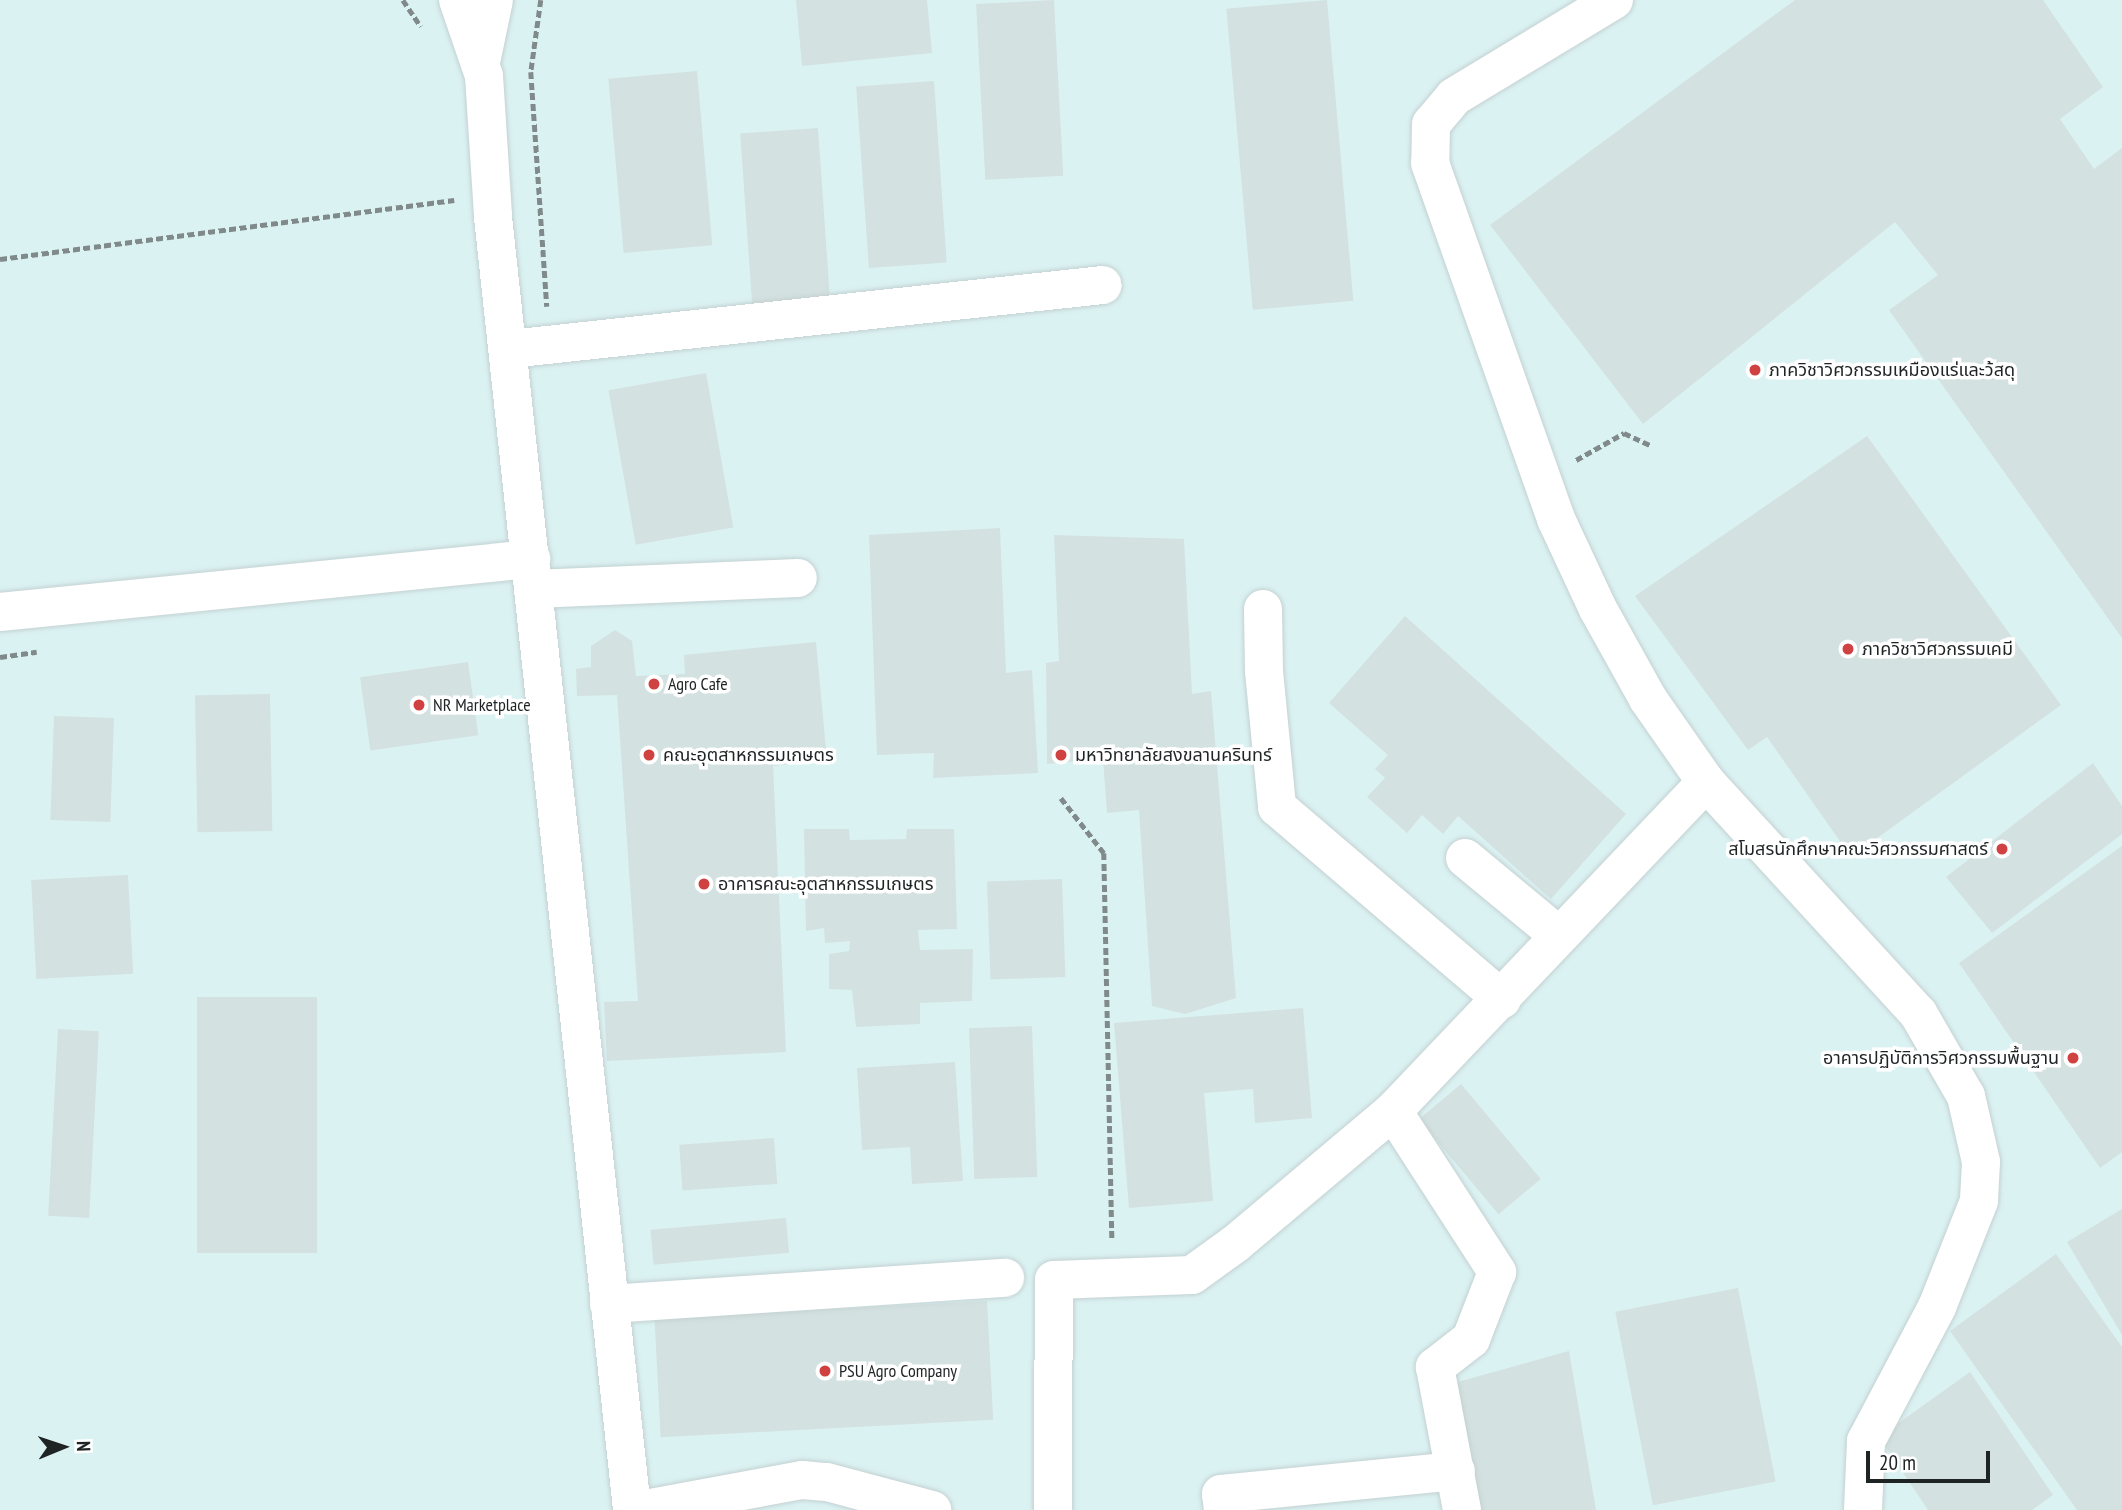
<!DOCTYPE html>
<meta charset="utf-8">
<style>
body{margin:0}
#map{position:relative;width:2122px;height:1510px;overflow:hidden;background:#f0fdfd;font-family:"PT Sans Narrow","Noto Sans Thai",sans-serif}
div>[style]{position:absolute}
.built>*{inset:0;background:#dbf2f3;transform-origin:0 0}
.building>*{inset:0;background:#d4e1e1;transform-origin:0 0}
.path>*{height:4.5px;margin-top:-2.25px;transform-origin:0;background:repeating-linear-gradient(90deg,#818a8a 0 7px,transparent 0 10.5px)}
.roads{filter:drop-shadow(0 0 2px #c4d1d1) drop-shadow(0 0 2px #c4d1d1)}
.minor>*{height:38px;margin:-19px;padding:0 19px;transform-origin:19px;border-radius:19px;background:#fff}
.dots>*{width:19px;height:19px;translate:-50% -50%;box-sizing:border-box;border:4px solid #fff;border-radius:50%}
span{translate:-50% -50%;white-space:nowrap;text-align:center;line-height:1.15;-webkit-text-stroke:7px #fff;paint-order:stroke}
.poi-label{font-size:18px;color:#1e2323}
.left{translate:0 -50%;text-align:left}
.right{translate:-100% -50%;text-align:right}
.north{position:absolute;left:28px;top:1412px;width:70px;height:70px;-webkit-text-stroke:5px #fff;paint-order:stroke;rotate:88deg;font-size:19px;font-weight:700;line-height:28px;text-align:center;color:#1e2323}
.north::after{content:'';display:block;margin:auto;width:24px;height:32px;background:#1e2323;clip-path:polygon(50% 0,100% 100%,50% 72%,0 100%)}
.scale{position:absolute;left:1866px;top:1451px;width:124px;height:32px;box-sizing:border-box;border:4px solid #1e2323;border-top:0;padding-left:9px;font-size:21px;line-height:24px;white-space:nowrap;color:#1e2323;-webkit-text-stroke:5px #fff;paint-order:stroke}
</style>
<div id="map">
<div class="built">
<i style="left:0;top:0;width:2122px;height:1510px"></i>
</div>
<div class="building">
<i style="clip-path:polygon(796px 0,927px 0,932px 53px,802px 66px)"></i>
<i style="left:1054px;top:0;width:176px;height:78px;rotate:87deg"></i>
<i style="left:1327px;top:0;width:302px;height:101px;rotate:85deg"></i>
<i style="clip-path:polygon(1795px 0,2043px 0,2103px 87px,2060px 119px,2094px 169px,2122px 148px,2122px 638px,1889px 310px,1938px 275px,1895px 222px,1643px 424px,1490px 225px)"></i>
<i style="left:697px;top:71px;width:175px;height:89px;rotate:85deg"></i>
<i style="left:934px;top:81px;width:182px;height:78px;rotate:86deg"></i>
<i style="left:818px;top:128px;width:176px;height:78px;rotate:86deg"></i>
<i style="left:706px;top:373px;width:157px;height:99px;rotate:80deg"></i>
<i style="clip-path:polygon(1867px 436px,2061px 705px,1851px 857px,1767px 737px,1748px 750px,1635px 596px)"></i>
<i style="clip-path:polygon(1000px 528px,1006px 673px,1032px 670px,1038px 773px,933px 778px,934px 753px,877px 755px,869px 535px)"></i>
<i style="clip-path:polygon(1054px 535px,1184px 539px,1192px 694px,1211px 691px,1236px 998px,1185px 1014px,1152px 1006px,1139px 810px,1107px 813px,1103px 759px,1047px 764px,1046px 663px,1059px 661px)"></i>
<i style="clip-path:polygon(1405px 616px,1626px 814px,1551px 899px,1458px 816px,1443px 834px,1422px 815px,1407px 833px,1367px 797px,1385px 778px,1375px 769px,1388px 755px,1329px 703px)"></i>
<i style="clip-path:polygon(615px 630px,632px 641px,636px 676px,685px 674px,684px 655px,816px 642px,827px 760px,773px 766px,786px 1052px,607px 1061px,604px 1002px,638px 1001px,617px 695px,577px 696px,576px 669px,591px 667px,591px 646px)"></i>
<i style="left:468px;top:662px;width:74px;height:109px;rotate:82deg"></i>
<i style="left:270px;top:694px;width:137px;height:75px;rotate:89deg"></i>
<i style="left:54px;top:716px;width:60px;height:104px;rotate:2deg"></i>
<i style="clip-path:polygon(2093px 763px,2122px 806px,2122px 834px,1992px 933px,1946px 877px)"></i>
<i style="clip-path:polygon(804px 829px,849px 829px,850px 840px,906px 839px,907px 829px,954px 829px,957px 929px,918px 930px,920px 950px,973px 949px,972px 1001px,920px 1003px,920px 1024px,856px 1027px,852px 990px,829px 989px,829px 954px,849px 951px,850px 941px,825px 943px,824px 928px,806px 931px)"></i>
<i style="clip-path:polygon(2122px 846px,2122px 1152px,2100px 1168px,1959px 963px)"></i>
<i style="left:128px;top:875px;width:99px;height:97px;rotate:87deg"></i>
<i style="left:1062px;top:879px;width:98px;height:75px;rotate:88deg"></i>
<i style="left:317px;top:997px;width:256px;height:120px;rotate:90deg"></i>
<i style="clip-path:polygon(1303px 1008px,1312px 1118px,1255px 1123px,1253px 1089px,1204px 1093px,1213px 1201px,1129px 1208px,1114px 1023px)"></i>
<i style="left:1032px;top:1026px;width:151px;height:63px;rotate:88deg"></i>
<i style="left:58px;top:1029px;width:41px;height:187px;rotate:3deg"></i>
<i style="clip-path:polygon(955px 1062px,963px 1181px,912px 1184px,910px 1147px,862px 1150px,857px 1068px)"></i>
<i style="left:1461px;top:1084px;width:124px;height:55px;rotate:50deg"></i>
<i style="left:774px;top:1138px;width:46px;height:95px;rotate:86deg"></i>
<i style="clip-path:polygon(2122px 1209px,2122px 1335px,2067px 1242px)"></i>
<i style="left:786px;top:1218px;width:35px;height:136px;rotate:85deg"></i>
<i style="clip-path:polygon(2056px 1254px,2122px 1347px,2122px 1510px,2077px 1510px,1950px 1331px)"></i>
<i style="left:1738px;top:1288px;width:197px;height:125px;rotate:79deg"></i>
<i style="left:987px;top:1301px;width:119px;height:333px;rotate:87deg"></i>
<i style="clip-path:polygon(1569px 1351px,1596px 1510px,1469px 1510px,1447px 1385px)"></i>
<i style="clip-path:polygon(1970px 1372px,2053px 1495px,2032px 1510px,1928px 1510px,1879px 1437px)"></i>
</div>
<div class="path">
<i style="left:403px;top:0;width:32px;rotate:56deg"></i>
<i style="left:541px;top:0;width:73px;rotate:97.9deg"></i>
<i style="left:531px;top:72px;width:235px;rotate:86.1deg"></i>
<i style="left:0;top:259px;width:458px;rotate:-7.4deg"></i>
<i style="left:1576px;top:460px;width:55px;rotate:-29.4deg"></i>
<i style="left:1624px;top:433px;width:31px;rotate:25deg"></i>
<i style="left:0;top:657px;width:37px;rotate:-8deg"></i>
<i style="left:1061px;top:798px;width:70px;rotate:52deg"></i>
<i style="left:1104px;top:853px;width:386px;rotate:88.8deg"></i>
</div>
<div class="roads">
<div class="minor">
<i style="left:458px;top:0;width:80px;rotate:71.1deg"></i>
<i style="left:484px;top:76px;width:141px;rotate:86.3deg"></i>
<i style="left:493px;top:217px;width:1300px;rotate:83.86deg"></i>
<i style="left:1614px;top:0;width:187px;rotate:148.8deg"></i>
<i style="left:1454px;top:97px;width:35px;rotate:130deg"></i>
<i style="left:1431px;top:124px;width:39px;rotate:91deg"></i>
<i style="left:1430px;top:163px;width:378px;rotate:70.5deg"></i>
<i style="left:1556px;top:519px;width:99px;rotate:65deg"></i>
<i style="left:1598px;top:609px;width:103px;rotate:60.9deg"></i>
<i style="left:1648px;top:699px;width:101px;rotate:55.1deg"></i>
<i style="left:1706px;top:782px;width:314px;rotate:47.5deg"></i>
<i style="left:1918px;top:1013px;width:96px;rotate:60deg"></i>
<i style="left:1966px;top:1096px;width:68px;rotate:77.2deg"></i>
<i style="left:1981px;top:1162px;width:39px;rotate:93deg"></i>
<i style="left:1979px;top:1201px;width:114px;rotate:111.6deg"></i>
<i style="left:1937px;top:1307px;width:152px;rotate:117.9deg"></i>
<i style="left:1866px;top:1441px;width:69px;rotate:92.5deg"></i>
<i style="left:481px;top:62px;width:63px;rotate:-78.2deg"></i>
<i style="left:510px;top:349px;width:596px;rotate:-6.16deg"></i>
<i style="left:534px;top:589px;width:264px;rotate:-2.4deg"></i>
<i style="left:1263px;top:609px;width:62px;rotate:89.1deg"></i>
<i style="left:1264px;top:671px;width:137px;rotate:84.5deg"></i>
<i style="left:1277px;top:807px;width:296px;rotate:40.5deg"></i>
<i style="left:0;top:612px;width:534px;rotate:-5.7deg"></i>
<i style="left:1465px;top:858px;width:121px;rotate:39.6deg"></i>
<i style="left:1393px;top:1111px;width:192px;rotate:57.1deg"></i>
<i style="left:1497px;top:1272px;width:72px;rotate:111.2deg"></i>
<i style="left:1471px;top:1339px;width:46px;rotate:142.1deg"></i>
<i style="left:1435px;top:1367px;width:146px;rotate:79.3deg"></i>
<i style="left:609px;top:1304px;width:397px;rotate:-3.8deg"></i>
<i style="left:640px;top:1510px;width:165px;rotate:-10.5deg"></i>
<i style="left:802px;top:1480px;width:25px;rotate:5deg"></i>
<i style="left:827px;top:1482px;width:109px;rotate:14.9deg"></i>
<i style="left:1053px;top:1510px;width:230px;rotate:-89.8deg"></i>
<i style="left:1054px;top:1280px;width:138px;rotate:-2.1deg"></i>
<i style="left:1192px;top:1275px;width:53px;rotate:-35.8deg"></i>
<i style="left:1235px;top:1244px;width:207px;rotate:-40.1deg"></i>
<i style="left:1393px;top:1111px;width:454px;rotate:-46.4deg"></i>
<i style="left:1223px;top:1510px;width:16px;rotate:-97deg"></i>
<i style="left:1221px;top:1494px;width:236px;rotate:-5.6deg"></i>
</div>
</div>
<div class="dots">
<i style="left:1755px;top:370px;background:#d04141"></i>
<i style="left:1848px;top:649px;background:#d04141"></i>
<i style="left:654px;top:684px;background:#d04141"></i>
<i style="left:419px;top:705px;background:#d04141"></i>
<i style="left:649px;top:755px;background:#d04141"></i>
<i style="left:1061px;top:755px;background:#d04141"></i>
<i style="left:2002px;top:849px;background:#d04141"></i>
<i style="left:704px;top:884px;background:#d04141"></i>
<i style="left:2073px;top:1058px;background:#d04141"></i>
<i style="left:825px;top:1371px;background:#d04141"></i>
</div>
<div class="poi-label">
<span class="left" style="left:1769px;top:370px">ภาควิชาวิศวกรรมเหมืองแร่และว้สดุ</span>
<span class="left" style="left:1862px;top:649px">ภาควิชาวิศวกรรมเคมี</span>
<span class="left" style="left:668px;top:684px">Agro Cafe</span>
<span class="left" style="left:433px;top:705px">NR Marketplace</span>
<span class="left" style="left:663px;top:755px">คณะอุตสาหกรรมเกษตร</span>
<span class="left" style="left:1075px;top:755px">มหาวิทยาลัยสงขลานครินทร์</span>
<span class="right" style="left:1988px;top:849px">สโมสรนักศึกษาคณะวิศวกรรมศาสตร์</span>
<span class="left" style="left:718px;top:884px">อาคารคณะอุตสาหกรรมเกษตร</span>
<span class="right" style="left:2059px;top:1058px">อาคารปฏิบัติการวิศวกรรมพื้นฐาน</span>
<span class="left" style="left:839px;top:1371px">PSU Agro Company</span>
</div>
<div class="north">N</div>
<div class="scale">20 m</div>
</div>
